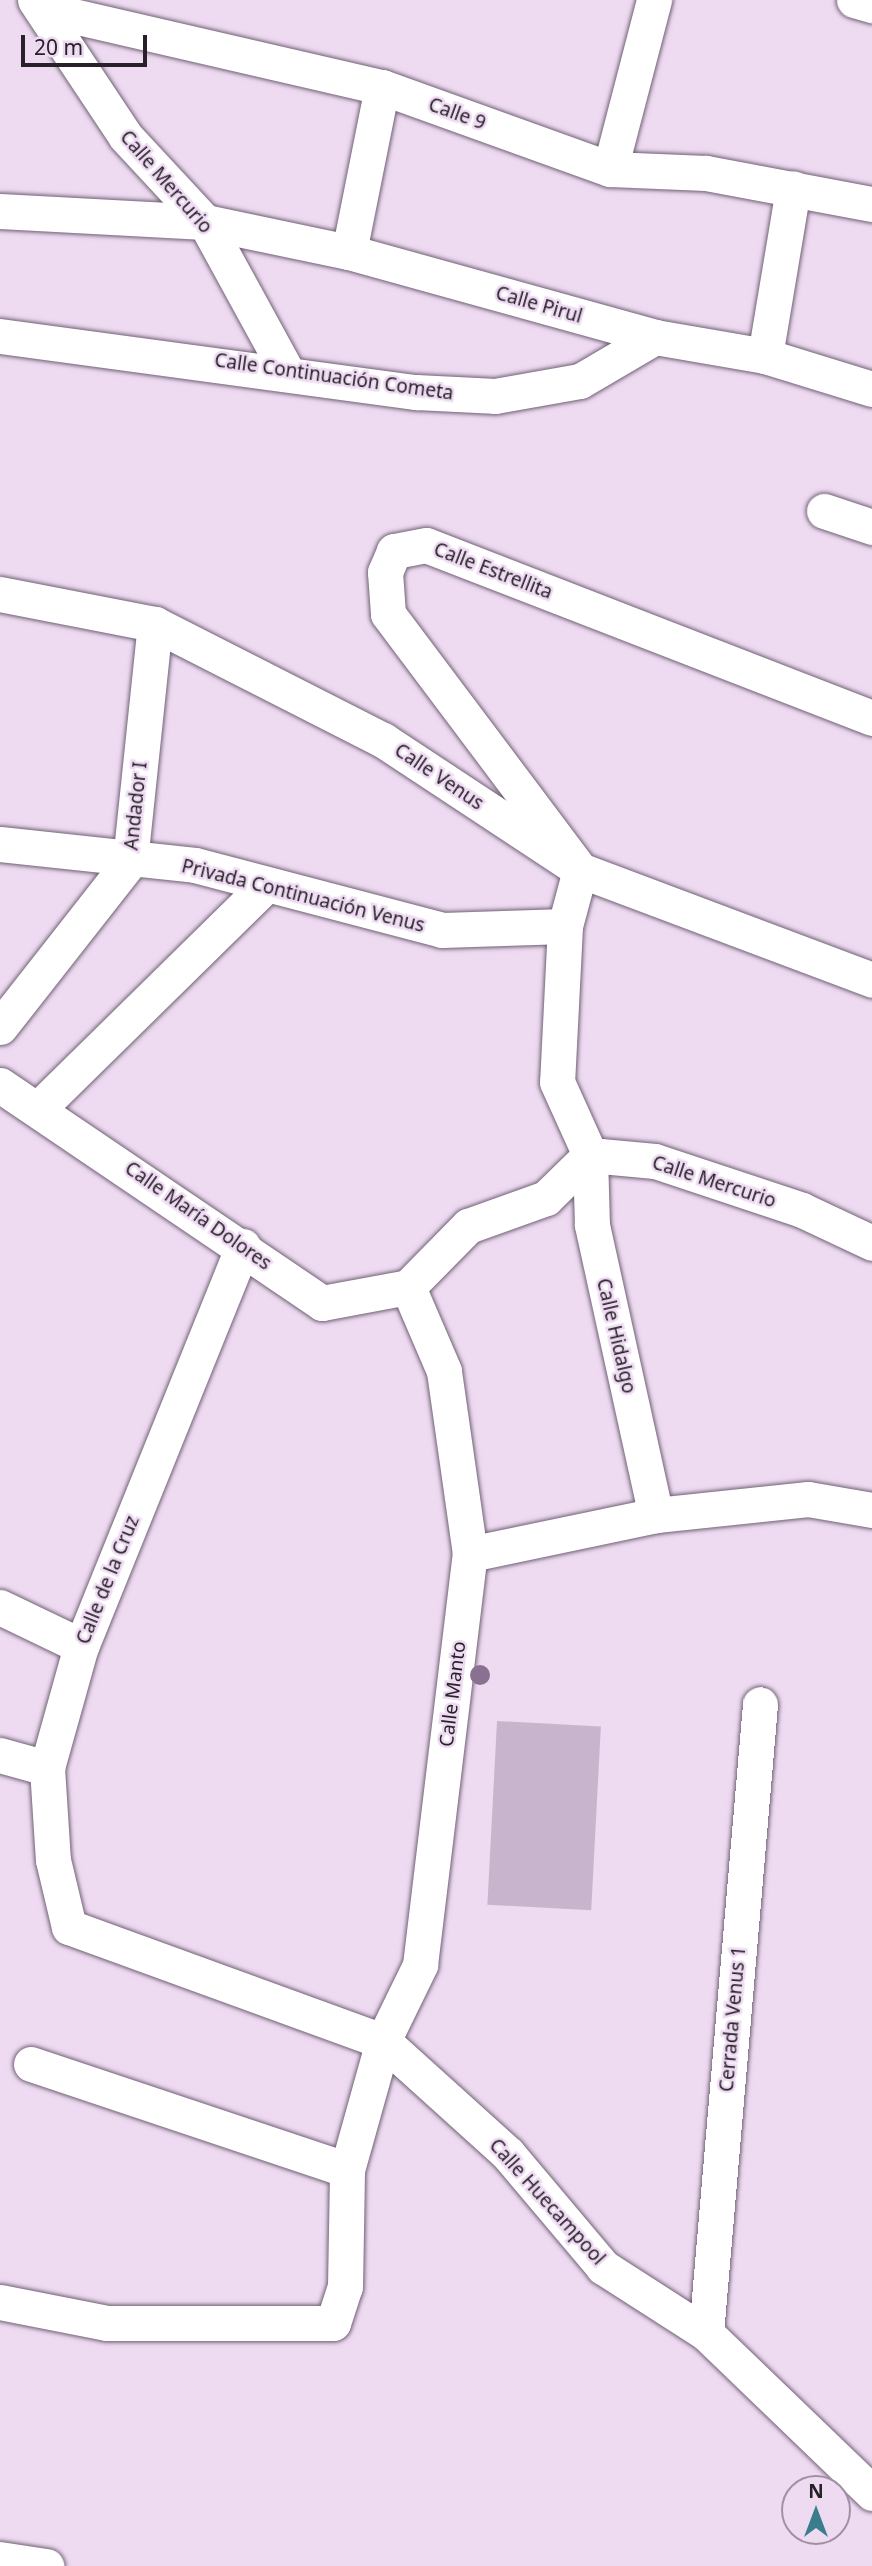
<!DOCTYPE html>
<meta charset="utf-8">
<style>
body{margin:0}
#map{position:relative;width:872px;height:2566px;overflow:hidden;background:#eedbf2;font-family:"Noto Sans",sans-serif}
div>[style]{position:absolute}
.green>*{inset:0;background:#c8b5cd;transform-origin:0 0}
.roads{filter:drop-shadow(0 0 2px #716175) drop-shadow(0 0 2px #716175)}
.street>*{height:35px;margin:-17.5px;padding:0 17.5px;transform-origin:17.5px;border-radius:17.5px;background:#fff}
.trees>*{width:20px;height:20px;margin:-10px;border-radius:50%;background:#8b7191}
span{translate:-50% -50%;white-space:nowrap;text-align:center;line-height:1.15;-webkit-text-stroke:5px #eedbf2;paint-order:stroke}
.street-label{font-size:19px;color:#282129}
.north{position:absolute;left:781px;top:2475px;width:70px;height:70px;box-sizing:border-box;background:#eedbf2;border:2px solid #9f91a2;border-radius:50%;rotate:0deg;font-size:19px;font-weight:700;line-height:28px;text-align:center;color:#282129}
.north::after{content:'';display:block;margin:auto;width:24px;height:32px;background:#3a7e8c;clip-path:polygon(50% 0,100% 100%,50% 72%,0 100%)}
.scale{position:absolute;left:21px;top:35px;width:126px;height:32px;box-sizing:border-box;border:4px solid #282129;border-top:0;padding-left:9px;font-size:21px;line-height:24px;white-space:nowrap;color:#282129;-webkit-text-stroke:5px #eedbf2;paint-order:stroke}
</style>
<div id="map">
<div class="green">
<i style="left:497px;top:1721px;width:104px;height:184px;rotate:3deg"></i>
</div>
<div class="roads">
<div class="street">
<i style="left:35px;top:0;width:164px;rotate:56.4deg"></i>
<i style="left:126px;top:137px;width:116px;rotate:47.1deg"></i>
<i style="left:205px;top:222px;width:169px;rotate:61.3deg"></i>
<i style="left:854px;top:0;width:19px;rotate:16deg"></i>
<i style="left:43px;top:9px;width:348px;rotate:13deg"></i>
<i style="left:382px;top:87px;width:242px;rotate:19.8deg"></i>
<i style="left:610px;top:169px;width:96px;rotate:2.4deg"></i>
<i style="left:706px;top:173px;width:169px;rotate:10.6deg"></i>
<i style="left:610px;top:169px;width:175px;rotate:-75.4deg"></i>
<i style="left:0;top:211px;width:205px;rotate:3.1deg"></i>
<i style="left:205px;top:222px;width:147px;rotate:11.8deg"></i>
<i style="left:349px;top:252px;width:318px;rotate:15.5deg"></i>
<i style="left:655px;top:337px;width:112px;rotate:9.8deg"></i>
<i style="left:765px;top:356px;width:112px;rotate:17.1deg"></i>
<i style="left:349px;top:252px;width:168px;rotate:-78.7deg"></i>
<i style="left:0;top:336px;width:420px;rotate:7.7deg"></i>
<i style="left:416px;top:392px;width:79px;rotate:2.9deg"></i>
<i style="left:495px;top:396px;width:86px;rotate:-10deg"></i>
<i style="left:580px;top:381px;width:87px;rotate:-30.4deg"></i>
<i style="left:765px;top:356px;width:170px;rotate:-80.5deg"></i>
<i style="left:824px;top:511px;width:51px;rotate:18.4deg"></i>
<i style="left:0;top:594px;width:158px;rotate:11deg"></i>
<i style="left:155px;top:624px;width:256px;rotate:27deg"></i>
<i style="left:383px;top:740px;width:236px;rotate:33.4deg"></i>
<i style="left:580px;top:870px;width:312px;rotate:20.6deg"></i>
<i style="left:872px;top:718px;width:478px;rotate:-158.8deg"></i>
<i style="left:426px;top:545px;width:33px;rotate:169deg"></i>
<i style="left:394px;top:551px;width:23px;rotate:113deg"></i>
<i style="left:385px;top:572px;width:42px;rotate:85.9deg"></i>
<i style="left:388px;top:614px;width:320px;rotate:53.1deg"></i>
<i style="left:580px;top:870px;width:58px;rotate:105deg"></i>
<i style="left:565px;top:926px;width:156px;rotate:92.9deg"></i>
<i style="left:557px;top:1082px;width:80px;rotate:65.7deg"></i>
<i style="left:590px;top:1155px;width:65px;rotate:5.3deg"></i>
<i style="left:655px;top:1161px;width:155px;rotate:18.4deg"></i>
<i style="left:802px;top:1210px;width:77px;rotate:25.2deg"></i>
<i style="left:0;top:844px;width:196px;rotate:6.1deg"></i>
<i style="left:195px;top:865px;width:255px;rotate:14.7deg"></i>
<i style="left:442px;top:930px;width:123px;rotate:-1.9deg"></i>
<i style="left:0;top:1027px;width:211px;rotate:-51.9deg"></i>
<i style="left:130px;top:861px;width:238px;rotate:-84deg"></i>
<i style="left:0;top:1085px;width:389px;rotate:34.1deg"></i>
<i style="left:322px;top:1303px;width:87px;rotate:-10.5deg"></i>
<i style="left:40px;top:1107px;width:314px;rotate:-44.5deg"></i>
<i style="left:590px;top:1155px;width:70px;rotate:88.4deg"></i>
<i style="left:592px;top:1225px;width:297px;rotate:77.6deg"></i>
<i style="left:243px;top:1246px;width:432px;rotate:112deg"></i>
<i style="left:81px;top:1646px;width:127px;rotate:105.6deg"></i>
<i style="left:47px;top:1768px;width:92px;rotate:86.3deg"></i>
<i style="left:53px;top:1860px;width:69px;rotate:76.6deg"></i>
<i style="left:69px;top:1927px;width:334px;rotate:20deg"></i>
<i style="left:383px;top:2041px;width:169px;rotate:42.1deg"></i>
<i style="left:508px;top:2154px;width:148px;rotate:49.9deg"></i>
<i style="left:603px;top:2267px;width:122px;rotate:32.7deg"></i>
<i style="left:706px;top:2333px;width:231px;rotate:43.9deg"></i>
<i style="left:408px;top:1287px;width:86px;rotate:-45.5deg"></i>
<i style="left:468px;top:1226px;width:83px;rotate:-19.7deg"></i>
<i style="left:546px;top:1198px;width:62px;rotate:-44.3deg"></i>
<i style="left:470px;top:1554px;width:190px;rotate:-11.8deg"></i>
<i style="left:656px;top:1515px;width:153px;rotate:-6deg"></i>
<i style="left:808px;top:1499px;width:65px;rotate:9.8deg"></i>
<i style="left:0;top:1607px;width:90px;rotate:25.7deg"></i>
<i style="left:0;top:1755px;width:49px;rotate:15.5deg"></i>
<i style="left:31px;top:2064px;width:333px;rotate:18.5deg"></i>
<i style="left:0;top:2302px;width:109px;rotate:11.1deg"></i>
<i style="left:107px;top:2323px;width:226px"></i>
<i style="left:333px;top:2323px;width:38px;rotate:-72deg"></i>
<i style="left:345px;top:2287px;width:117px;rotate:-89deg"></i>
<i style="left:347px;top:2170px;width:134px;rotate:-74.4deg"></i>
<i style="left:383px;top:2041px;width:85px;rotate:-64deg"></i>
<i style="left:420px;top:1965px;width:414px;rotate:-83.1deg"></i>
<i style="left:470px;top:1554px;width:185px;rotate:-98.1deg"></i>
<i style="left:444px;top:1371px;width:91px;rotate:-113.2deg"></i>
<i style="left:706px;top:2333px;width:631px;rotate:-85.09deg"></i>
<i style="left:0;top:2559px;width:47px;rotate:8.7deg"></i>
</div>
</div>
<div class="trees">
<i style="left:480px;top:1675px"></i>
</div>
<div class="street-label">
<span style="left:457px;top:114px;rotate:20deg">Calle 9</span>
<span style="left:166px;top:182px;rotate:49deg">Calle Mercurio</span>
<span style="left:539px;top:305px;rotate:16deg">Calle Pirul</span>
<span style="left:334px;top:377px;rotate:8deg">Calle Continuación Cometa</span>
<span style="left:493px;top:571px;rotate:21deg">Calle Estrellita</span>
<span style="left:439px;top:777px;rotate:34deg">Calle Venus</span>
<span style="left:136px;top:806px;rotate:-84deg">Andador I</span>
<span style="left:303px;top:896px;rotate:14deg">Privada Continuación Venus</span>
<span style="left:714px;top:1182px;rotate:18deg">Calle Mercurio</span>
<span style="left:198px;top:1216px;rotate:35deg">Calle María Dolores</span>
<span style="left:616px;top:1336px;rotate:77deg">Calle Hidalgo</span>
<span style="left:108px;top:1580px;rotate:-68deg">Calle de la Cruz</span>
<span style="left:453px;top:1694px;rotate:-83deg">Calle Manto</span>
<span style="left:733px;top:2019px;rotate:-85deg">Cerrada Venus 1</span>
<span style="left:547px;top:2202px;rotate:48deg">Calle Huecampool</span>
</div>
<div class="north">N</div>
<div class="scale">20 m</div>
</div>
